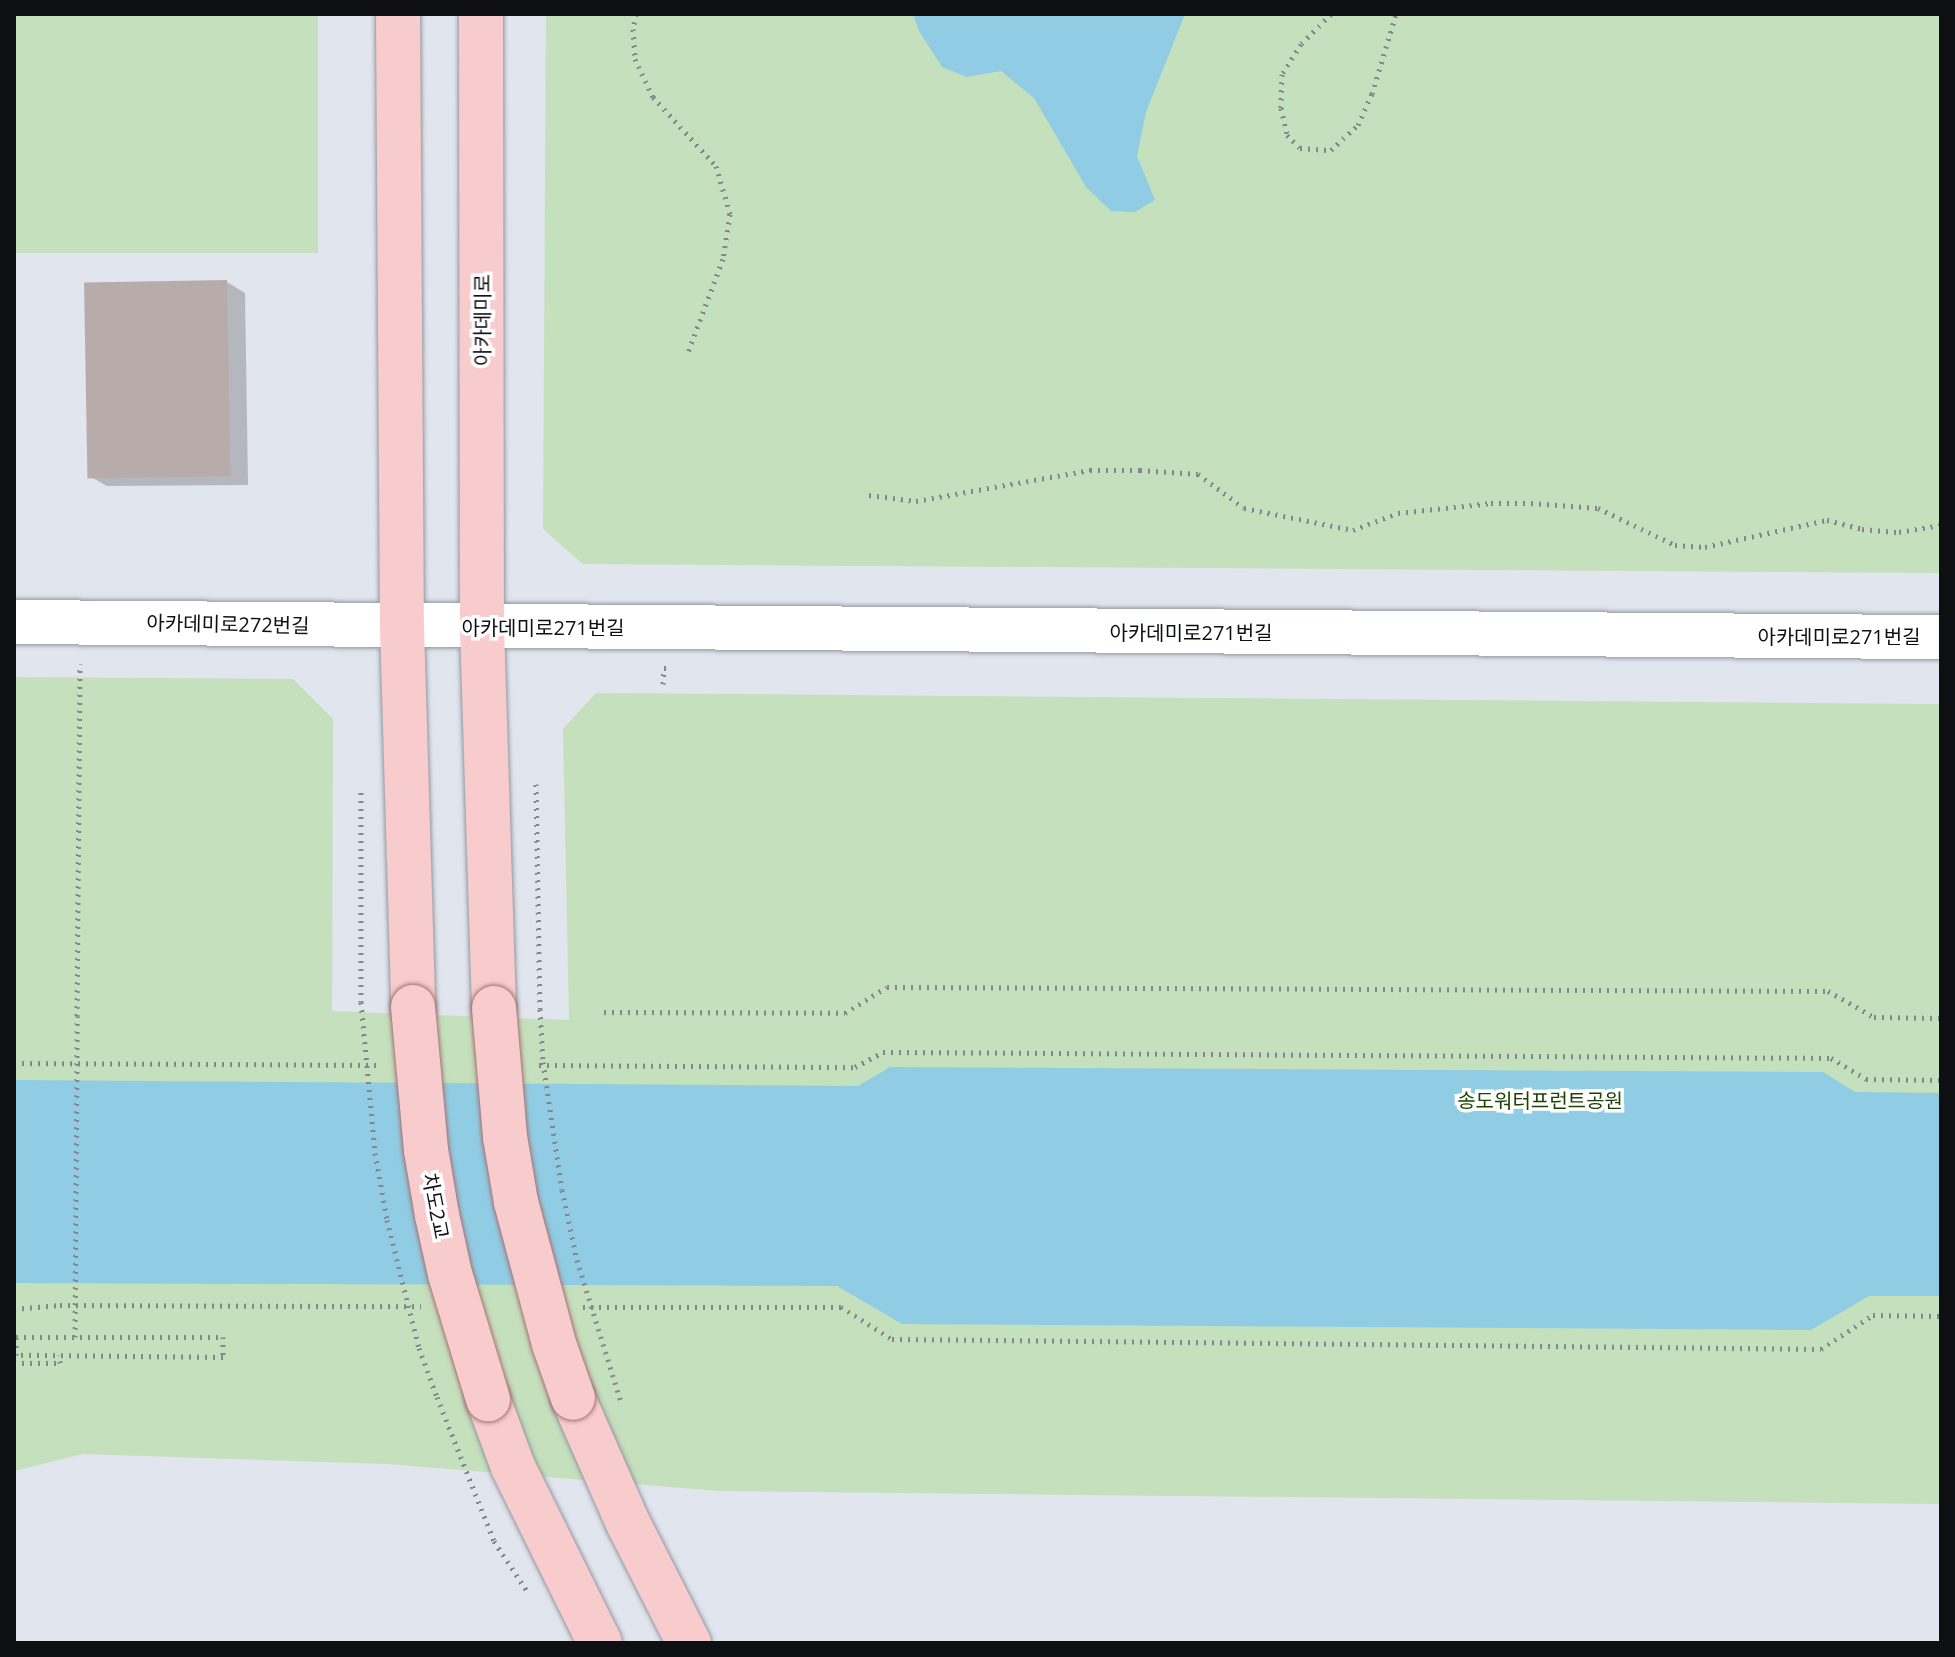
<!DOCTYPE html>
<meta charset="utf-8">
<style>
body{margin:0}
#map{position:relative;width:1955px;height:1657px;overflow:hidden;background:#e1e5ee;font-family:"Open Sans","Noto Sans KR",sans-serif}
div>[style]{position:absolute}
.green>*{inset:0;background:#c5e0bc;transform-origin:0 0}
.water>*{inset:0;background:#90cde4}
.shadow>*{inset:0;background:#0003}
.building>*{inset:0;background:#b7acaa;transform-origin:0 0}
.path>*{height:5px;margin-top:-2.5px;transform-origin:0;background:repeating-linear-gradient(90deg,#85878e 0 2px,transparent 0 8px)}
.roads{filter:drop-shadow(0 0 2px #9498a0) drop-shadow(0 0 2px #9498a0)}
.minor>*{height:44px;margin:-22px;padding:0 22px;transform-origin:22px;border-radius:22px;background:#fff}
.major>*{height:44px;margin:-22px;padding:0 22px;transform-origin:22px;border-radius:22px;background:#f8cbcd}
.path-bridge>*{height:5px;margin-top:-2.5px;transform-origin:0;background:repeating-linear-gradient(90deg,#85878e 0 2px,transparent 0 8px)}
.bridges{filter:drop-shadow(0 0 2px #a47375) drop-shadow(0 0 2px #a47375)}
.major-bridge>*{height:44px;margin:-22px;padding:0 22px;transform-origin:22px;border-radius:22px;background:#f8cbcd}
span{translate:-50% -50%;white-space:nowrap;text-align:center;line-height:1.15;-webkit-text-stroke:7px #fff;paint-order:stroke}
.street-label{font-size:20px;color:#0e0f12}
.park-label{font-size:20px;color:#1a4202}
.frame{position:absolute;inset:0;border:16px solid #0e0f12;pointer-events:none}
</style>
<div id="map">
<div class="green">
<i style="left:14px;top:14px;width:304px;height:239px"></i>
<i style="clip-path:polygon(546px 14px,1941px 14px,1941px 573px,583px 564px,543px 529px)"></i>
<i style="clip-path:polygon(14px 677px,293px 679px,333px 719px,332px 1011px,569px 1020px,563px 729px,596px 693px,1941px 704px,1941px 1504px,719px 1491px,387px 1464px,83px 1454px,14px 1471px)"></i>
</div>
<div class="water">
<i style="clip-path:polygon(913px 14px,1185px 14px,1146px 112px,1137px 156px,1155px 200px,1135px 212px,1111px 211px,1086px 187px,1034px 98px,1001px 71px,967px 77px,942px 67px,919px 31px)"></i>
<i style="clip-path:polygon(890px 1067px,1823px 1072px,1855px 1092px,1941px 1093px,1941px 1296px,1869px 1296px,1811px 1330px,902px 1324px,837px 1286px,14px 1283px,14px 1080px,858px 1086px)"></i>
</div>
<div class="shadow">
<i style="clip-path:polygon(227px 282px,245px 293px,248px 485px,107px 486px,89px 476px)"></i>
</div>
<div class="building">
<i style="left:227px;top:280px;width:196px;height:143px;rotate:89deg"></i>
</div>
<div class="path">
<i style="left:636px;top:14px;width:15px;rotate:101deg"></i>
<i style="left:633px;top:29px;width:30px;rotate:86deg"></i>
<i style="left:635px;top:59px;width:42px;rotate:64.7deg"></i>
<i style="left:653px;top:97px;width:93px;rotate:47.6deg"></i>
<i style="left:716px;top:166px;width:50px;rotate:73.7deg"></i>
<i style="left:730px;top:214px;width:46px;rotate:98.8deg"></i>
<i style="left:723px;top:259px;width:103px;rotate:110.6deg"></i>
<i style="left:1331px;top:14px;width:42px;rotate:135deg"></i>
<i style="left:1301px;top:44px;width:36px;rotate:122deg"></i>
<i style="left:1282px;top:74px;width:34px;rotate:92deg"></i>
<i style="left:1281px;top:108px;width:28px;rotate:77deg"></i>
<i style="left:1287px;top:135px;width:18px;rotate:45deg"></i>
<i style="left:1300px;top:148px;width:31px;rotate:4deg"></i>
<i style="left:1331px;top:150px;width:37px;rotate:-43deg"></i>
<i style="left:1358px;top:125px;width:34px;rotate:-66deg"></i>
<i style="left:1372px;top:94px;width:84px;rotate:-73.3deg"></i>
<i style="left:869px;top:495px;width:47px;rotate:7.3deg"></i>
<i style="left:916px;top:501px;width:177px;rotate:-10.1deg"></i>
<i style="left:1090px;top:470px;width:50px"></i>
<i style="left:1140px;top:470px;width:58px;rotate:3.9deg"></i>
<i style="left:1198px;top:474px;width:57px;rotate:36.5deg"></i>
<i style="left:1244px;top:508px;width:111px;rotate:11.4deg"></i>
<i style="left:1353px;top:530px;width:48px;rotate:-20.7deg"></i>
<i style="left:1398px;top:513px;width:94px;rotate:-6.1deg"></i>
<i style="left:1491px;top:503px;width:40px"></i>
<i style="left:1531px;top:503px;width:67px;rotate:4.3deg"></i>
<i style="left:1598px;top:508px;width:85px;rotate:25.7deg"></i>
<i style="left:1675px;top:545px;width:30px;rotate:4deg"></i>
<i style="left:1705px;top:547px;width:125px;rotate:-12.5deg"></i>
<i style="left:1827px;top:520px;width:36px;rotate:14deg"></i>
<i style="left:1862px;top:529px;width:37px;rotate:5deg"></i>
<i style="left:1899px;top:532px;width:43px;rotate:-9.5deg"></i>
<i style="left:663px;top:684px;width:16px;rotate:-86deg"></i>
<i style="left:664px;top:668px;width:4px"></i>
<i style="left:536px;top:784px;width:225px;rotate:89deg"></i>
<i style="left:361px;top:1002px;width:214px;rotate:-90deg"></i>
<i style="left:604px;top:1012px;width:241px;rotate:0.2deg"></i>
<i style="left:845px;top:1013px;width:49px;rotate:-31.8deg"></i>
<i style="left:887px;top:987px;width:941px;rotate:0.24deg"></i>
<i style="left:1828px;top:991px;width:53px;rotate:29.5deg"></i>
<i style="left:1874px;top:1017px;width:67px;rotate:0.9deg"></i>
<i style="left:77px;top:1016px;width:352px;rotate:-89.5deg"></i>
<i style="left:14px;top:1063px;width:367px;rotate:0.3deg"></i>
<i style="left:539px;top:1065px;width:316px;rotate:0.4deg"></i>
<i style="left:855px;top:1067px;width:32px;rotate:-28deg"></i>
<i style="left:883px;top:1052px;width:948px;rotate:0.36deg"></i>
<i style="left:1831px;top:1058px;width:41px;rotate:31deg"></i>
<i style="left:1866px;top:1079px;width:75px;rotate:0.8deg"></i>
<i style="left:583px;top:1307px;width:258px"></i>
<i style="left:841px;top:1307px;width:60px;rotate:32.1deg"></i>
<i style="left:892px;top:1339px;width:929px;rotate:0.62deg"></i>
<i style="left:1821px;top:1349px;width:62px;rotate:-33.2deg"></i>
<i style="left:1873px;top:1315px;width:68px;rotate:0.8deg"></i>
<i style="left:14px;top:1309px;width:46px;rotate:-5deg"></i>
<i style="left:60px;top:1305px;width:361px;rotate:0.2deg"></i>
<i style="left:16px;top:1337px;width:207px"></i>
<i style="left:223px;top:1337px;width:20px;rotate:90deg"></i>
<i style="left:223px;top:1357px;width:207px;rotate:-179.4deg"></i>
<i style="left:16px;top:1355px;width:18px;rotate:-90deg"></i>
<i style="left:14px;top:1363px;width:46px"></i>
<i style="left:60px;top:1363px;width:8px;rotate:-97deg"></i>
<i style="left:437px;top:1397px;width:155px;rotate:68.4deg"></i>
<i style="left:494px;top:1541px;width:60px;rotate:56.6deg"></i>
</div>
<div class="roads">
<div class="minor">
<i style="left:14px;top:622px;width:1927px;rotate:0.45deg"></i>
</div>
<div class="major">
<i style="left:398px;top:14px;width:612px;rotate:89.63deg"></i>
<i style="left:402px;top:626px;width:381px;rotate:88.3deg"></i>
<i style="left:481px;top:14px;width:613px;rotate:89.91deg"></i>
<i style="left:482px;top:627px;width:381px;rotate:88.2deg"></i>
<i style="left:573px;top:1398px;width:137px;rotate:66.3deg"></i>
<i style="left:628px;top:1523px;width:135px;rotate:63.1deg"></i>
<i style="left:488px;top:1399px;width:72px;rotate:69.8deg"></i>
<i style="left:513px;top:1467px;width:196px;rotate:63.7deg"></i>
</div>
</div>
<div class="path-bridge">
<i style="left:361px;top:1002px;width:152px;rotate:84.7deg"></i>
<i style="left:375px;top:1153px;width:68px;rotate:79.8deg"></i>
<i style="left:387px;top:1220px;width:132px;rotate:76deg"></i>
<i style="left:419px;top:1348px;width:52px;rotate:69.8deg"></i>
<i style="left:540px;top:1009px;width:53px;rotate:86.8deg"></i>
<i style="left:543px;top:1062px;width:129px;rotate:81.6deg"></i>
<i style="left:562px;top:1190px;width:72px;rotate:77.9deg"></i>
<i style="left:577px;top:1260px;width:149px;rotate:72.8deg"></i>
<i style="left:75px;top:1337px;width:321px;rotate:-89.6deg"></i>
</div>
<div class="bridges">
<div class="major-bridge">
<i style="left:413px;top:1007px;width:144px;rotate:84.8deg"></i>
<i style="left:426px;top:1150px;width:66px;rotate:80.4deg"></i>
<i style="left:437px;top:1215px;width:60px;rotate:77.6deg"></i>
<i style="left:450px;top:1274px;width:131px;rotate:73.1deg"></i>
<i style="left:494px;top:1008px;width:129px;rotate:85.1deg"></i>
<i style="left:505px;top:1137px;width:66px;rotate:80.4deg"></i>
<i style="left:516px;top:1202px;width:147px;rotate:75deg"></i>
<i style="left:554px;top:1344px;width:57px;rotate:70.6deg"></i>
</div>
</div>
<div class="street-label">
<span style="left:482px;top:320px;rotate:-90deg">아카데미로</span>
<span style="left:228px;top:624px;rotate:1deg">아카데미로272번길</span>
<span style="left:543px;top:627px">아카데미로271번길</span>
<span style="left:1191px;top:632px">아카데미로271번길</span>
<span style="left:1839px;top:636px">아카데미로271번길</span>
<span style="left:436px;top:1206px;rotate:79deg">차도2교</span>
</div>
<div class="park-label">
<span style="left:1540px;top:1100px">송도워터프런트공원</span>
</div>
<div class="frame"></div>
</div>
